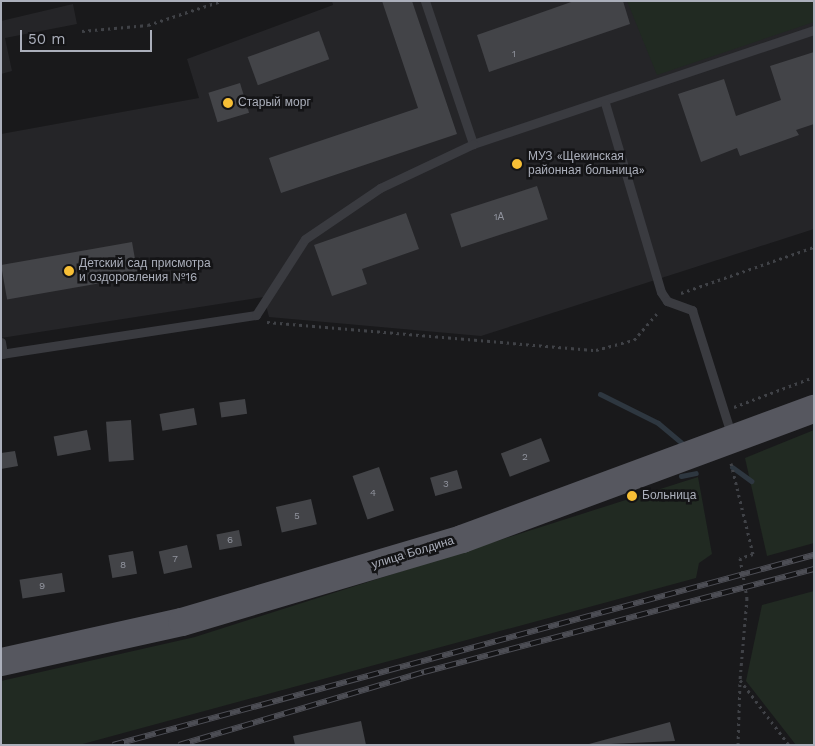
<!DOCTYPE html>
<meta charset="utf-8">
<style>
body{margin:0}
#map{position:relative;width:815px;height:746px;overflow:hidden;background:#19191b;font-family:"Work Sans",sans-serif}
div>[style]{position:absolute}
.built>*{inset:0;background:#252528}
.green>*{inset:0;background:#212a22}
.stream>*{height:5px;margin:-2.5px;padding:0 2.5px;transform-origin:2.5px;border-radius:2.5px;background:#2e3740}
.building>*{inset:0;background:#434448;transform-origin:0 0}
.path>*{height:3px;margin-top:-1.5px;transform-origin:0;background:repeating-linear-gradient(90deg,#404247 0 2.5px,transparent 0 6.5px)}
.service>*{height:9px;margin:-4.5px;padding:0 4.5px;transform-origin:4.5px;border-radius:4.5px;background:#3a3b40}
.primary>*{height:28px;margin:-14px;padding:0 14px;transform-origin:14px;border-radius:14px;background:#56575f}
.rail>*{height:5.5px;margin-top:-2.75px;transform-origin:0;background:repeating-linear-gradient(90deg,#141416 0 11px,#4d4e55 0 22px);box-sizing:border-box;border-block:1px solid #4d4e55}
.dots>*{width:14px;height:14px;translate:-50% -50%;box-sizing:border-box;border:2px solid #141416;border-radius:50%}
span{translate:-50% -50%;white-space:nowrap;text-align:center;line-height:1.15;-webkit-text-stroke:5px #141416;paint-order:stroke}
.number-label{font-size:10px;color:#91949e}
.number-label span{-webkit-text-stroke-width:0}
.poi-label{font-size:12px;color:#abafbb}
.left{translate:0 -50%;text-align:left}
.street-label{font-size:12px;color:#abafbb}
.frame{position:absolute;inset:0;border:2px solid #abafbb;pointer-events:none}
.scale{position:absolute;left:20px;top:30px;width:132px;height:22px;box-sizing:border-box;border:2px solid #abafbb;border-top:0;padding-left:6px;font-size:15px;line-height:18px;white-space:nowrap;color:#abafbb;-webkit-text-stroke:4px #141416;paint-order:stroke}
</style>
<div id="map">
<div class="built">
<i style="clip-path:polygon(332px 1px,814px 1px,814px 229px,481px 336px,269px 317px,264px 297px,1px 338px,1px 134px,199px 98px,187px 59px,333px 5px)"></i>
<i style="clip-path:polygon(73px 4px,77px 24px,5px 38px,12px 71px,1px 74px,1px 21px)"></i>
</div>
<div class="green">
<i style="clip-path:polygon(627px 1px,814px 1px,814px 22px,657px 75px)"></i>
<i style="clip-path:polygon(814px 430px,814px 543px,767px 556px,745px 458px)"></i>
<i style="clip-path:polygon(698px 477px,712px 554px,699px 563px,696px 578px,79px 745px,1px 745px,1px 681px,195px 637px)"></i>
<i style="clip-path:polygon(814px 591px,814px 745px,796px 745px,746px 681px,762px 605px)"></i>
</div>
<div class="stream">
<i style="left:600px;top:394px;width:65px;rotate:26.6deg"></i>
<i style="left:658px;top:423px;width:34px;rotate:40deg"></i>
<i style="left:732px;top:467px;width:24px;rotate:36deg"></i>
<i style="left:681px;top:476px;width:15px;rotate:-11deg"></i>
</div>
<div class="building">
<i style="clip-path:polygon(382px 1px,412px 1px,457px 134px,281px 193px,269px 158px,418px 108px)"></i>
<i style="clip-path:polygon(574px 1px,623px 1px,630px 24px,489px 72px,477px 35px)"></i>
<i style="left:319px;top:31px;width:30px;height:76px;rotate:70deg"></i>
<i style="clip-path:polygon(814px 52px,814px 124px,796px 130px,799px 135px,740px 156px,737px 148px,701px 162px,678px 94px,724px 79px,736px 116px,781px 100px,770px 66px)"></i>
<i style="left:240px;top:83px;width:31px;height:33px;rotate:73deg"></i>
<i style="left:537px;top:186px;width:35px;height:91px;rotate:72deg"></i>
<i style="clip-path:polygon(406px 213px,419px 249px,362px 269px,367px 284px,332px 296px,314px 245px)"></i>
<i style="left:132px;top:242px;width:35px;height:133px;rotate:80deg"></i>
<i style="left:245px;top:399px;width:15px;height:26px;rotate:82deg"></i>
<i style="left:194px;top:408px;width:17px;height:35px;rotate:80deg"></i>
<i style="left:131px;top:420px;width:40px;height:25px;rotate:86deg"></i>
<i style="left:87px;top:430px;width:20px;height:34px;rotate:79deg"></i>
<i style="left:541px;top:438px;width:25px;height:43px;rotate:69deg"></i>
<i style="clip-path:polygon(15px 451px,18px 466px,1px 469px,1px 453px)"></i>
<i style="left:379px;top:467px;width:46px;height:28px;rotate:71deg"></i>
<i style="left:457px;top:470px;width:19px;height:28px;rotate:74deg"></i>
<i style="left:311px;top:499px;width:26px;height:36px;rotate:77deg"></i>
<i style="left:239px;top:530px;width:16px;height:23px;rotate:79deg"></i>
<i style="left:187px;top:545px;width:23px;height:29px;rotate:77deg"></i>
<i style="left:133px;top:551px;width:23px;height:25px;rotate:80deg"></i>
<i style="left:62px;top:573px;width:19px;height:43px;rotate:81deg"></i>
<i style="clip-path:polygon(361px 721px,366px 745px,295px 745px,293px 736px)"></i>
<i style="clip-path:polygon(670px 722px,675px 741px,589px 745px,589px 744px)"></i>
</div>
<div class="path">
<i style="left:82px;top:31px;width:66px;rotate:-5.2deg"></i>
<i style="left:148px;top:25px;width:77px;rotate:-18.2deg"></i>
<i style="left:681px;top:293px;width:141px;rotate:-19.1deg"></i>
<i style="left:267px;top:322px;width:330px;rotate:4.9deg"></i>
<i style="left:596px;top:350px;width:39px;rotate:-15deg"></i>
<i style="left:634px;top:340px;width:38px;rotate:-49deg"></i>
<i style="left:734px;top:407px;width:85px;rotate:-20.6deg"></i>
<i style="left:731px;top:463px;width:94px;rotate:76.4deg"></i>
<i style="left:753px;top:554px;width:14px;rotate:163deg"></i>
<i style="left:740px;top:558px;width:41px;rotate:80.1deg"></i>
<i style="left:747px;top:598px;width:82px;rotate:94.9deg"></i>
<i style="left:740px;top:680px;width:81px;rotate:53deg"></i>
<i style="left:738px;top:745px;width:64px;rotate:-88.2deg"></i>
</div>
<div class="service">
<i style="left:425px;top:1px;width:151px;rotate:71.4deg"></i>
<i style="left:473px;top:144px;width:360px;rotate:-18.5deg"></i>
<i style="left:605px;top:103px;width:197px;rotate:73.5deg"></i>
<i style="left:661px;top:292px;width:11px;rotate:56deg"></i>
<i style="left:667px;top:301px;width:27px;rotate:20deg"></i>
<i style="left:692px;top:310px;width:133px;rotate:72.5deg"></i>
<i style="left:1px;top:342px;width:12px;rotate:81deg"></i>
<i style="left:1px;top:354px;width:258px;rotate:-8.7deg"></i>
<i style="left:256px;top:315px;width:90px;rotate:-57.2deg"></i>
<i style="left:305px;top:239px;width:91px;rotate:-34.2deg"></i>
<i style="left:380px;top:188px;width:103px;rotate:-25.3deg"></i>
</div>
<div class="primary">
<i style="left:1px;top:662px;width:185px;rotate:-12.5deg"></i>
<i style="left:182px;top:622px;width:292px;rotate:-16.5deg"></i>
<i style="left:462px;top:539px;width:375px;rotate:-20.3deg"></i>
</div>
<div class="rail">
<i style="left:113px;top:745px;width:726px;rotate:-15.17deg"></i>
<i style="left:179px;top:745px;width:256px;rotate:-16.6deg"></i>
<i style="left:424px;top:672px;width:403px;rotate:-14.8deg"></i>
</div>
<div class="dots">
<i style="left:228px;top:103px;background:#f7bf36"></i>
<i style="left:517px;top:164px;background:#f7bf36"></i>
<i style="left:69px;top:271px;background:#f7bf36"></i>
<i style="left:632px;top:496px;background:#f7bf36"></i>
</div>
<div class="number-label">
<span style="left:514px;top:54px">1</span>
<span style="left:499px;top:217px">1А</span>
<span style="left:525px;top:457px">2</span>
<span style="left:446px;top:484px">3</span>
<span style="left:373px;top:493px">4</span>
<span style="left:297px;top:516px">5</span>
<span style="left:230px;top:540px">6</span>
<span style="left:175px;top:559px">7</span>
<span style="left:123px;top:565px">8</span>
<span style="left:42px;top:586px">9</span>
</div>
<div class="poi-label">
<span class="left" style="left:238px;top:103px">Старый морг</span>
<span class="left" style="left:528px;top:164px">МУЗ «Щекинская<br>районная больница»</span>
<span class="left" style="left:79px;top:271px">Детский сад присмотра<br>и оздоровления №16</span>
<span class="left" style="left:642px;top:496px">Больница</span>
</div>
<div class="street-label">
<span style="left:413px;top:553px;rotate:-17deg">улица Болдина</span>
</div>
<div class="frame"></div>
<div class="scale">50 m</div>
</div>
